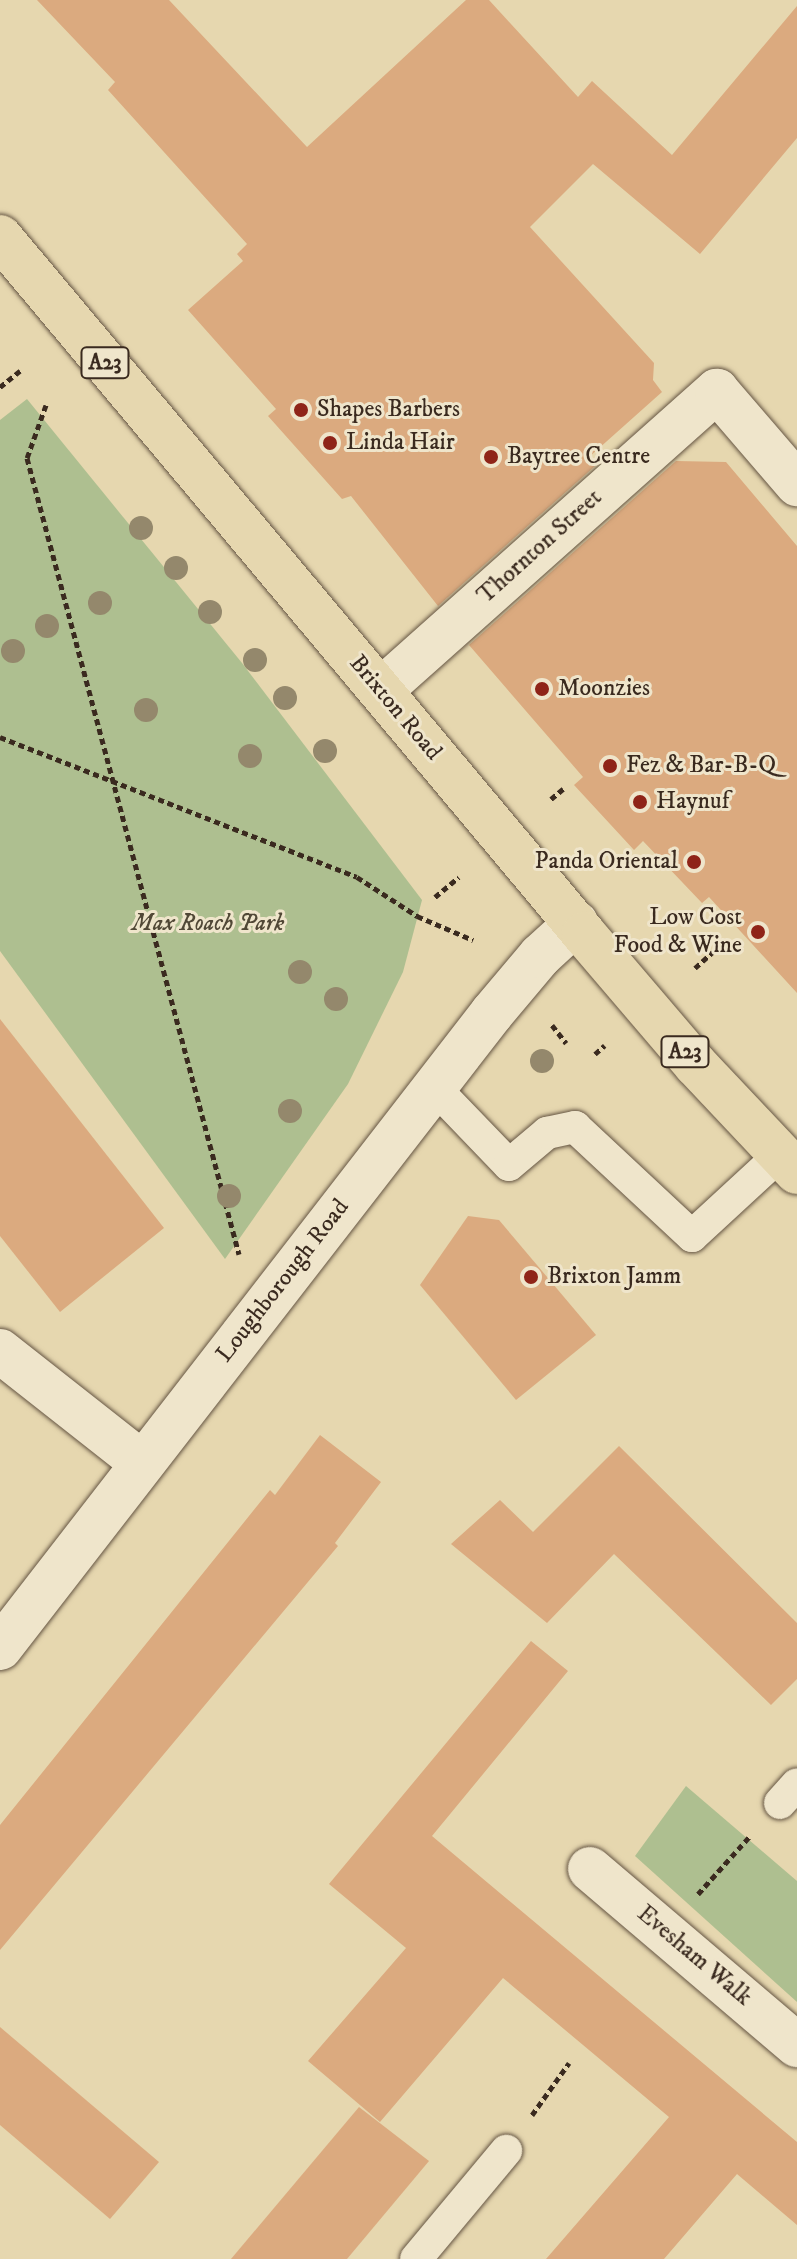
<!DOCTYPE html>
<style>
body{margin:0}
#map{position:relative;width:797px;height:2259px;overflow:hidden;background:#e6d7af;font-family:"IM FELL DW Pica",serif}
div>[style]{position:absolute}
.green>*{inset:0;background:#aebf90}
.building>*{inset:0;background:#dbaa7f}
.path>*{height:5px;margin-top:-2.5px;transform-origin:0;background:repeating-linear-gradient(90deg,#3a2a1f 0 6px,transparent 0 10px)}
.roads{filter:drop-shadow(0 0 2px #655543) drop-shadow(0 0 2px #655543)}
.lane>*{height:32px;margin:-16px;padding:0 16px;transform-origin:16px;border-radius:16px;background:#efe5cb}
.street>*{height:44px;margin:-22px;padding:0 22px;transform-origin:22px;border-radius:22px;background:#efe5cb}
.secondary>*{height:44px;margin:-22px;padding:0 22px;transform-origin:22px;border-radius:22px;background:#efe5cb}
.highway>*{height:44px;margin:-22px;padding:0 22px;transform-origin:22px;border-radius:22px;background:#e6d7af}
.trees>*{width:24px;height:24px;margin:-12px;border-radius:50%;background:#94886c}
.dots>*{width:22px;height:22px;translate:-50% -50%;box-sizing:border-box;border:4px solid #efe5cb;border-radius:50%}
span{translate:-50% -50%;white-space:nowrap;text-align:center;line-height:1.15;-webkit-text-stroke:6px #efe5cb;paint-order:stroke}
.shield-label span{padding:2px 6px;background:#efe5cb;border:2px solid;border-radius:6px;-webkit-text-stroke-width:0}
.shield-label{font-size:22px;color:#3a2a1f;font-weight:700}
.poi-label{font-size:24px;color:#3a2a1f}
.left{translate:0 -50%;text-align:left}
.right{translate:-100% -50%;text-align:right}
.street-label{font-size:24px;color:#3a2a1f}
.park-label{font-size:24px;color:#514836;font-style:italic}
</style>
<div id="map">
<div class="green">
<i style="clip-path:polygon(27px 399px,242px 663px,422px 900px,403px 972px,348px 1084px,225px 1259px,0 951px,0 420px)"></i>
<i style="clip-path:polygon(686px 1786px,797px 1881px,797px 2002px,635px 1856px)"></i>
</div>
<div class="building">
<i style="clip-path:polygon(37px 0,169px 0,307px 147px,466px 0,489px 0,578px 97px,592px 81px,672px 155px,797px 6px,797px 138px,700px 254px,593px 164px,530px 227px,654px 363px,653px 380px,662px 392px,588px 458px,604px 458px,438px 606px,351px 496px,342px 499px,268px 416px,276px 409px,188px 310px,243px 261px,237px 254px,247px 244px,108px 90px,115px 82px)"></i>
<i style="clip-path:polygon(676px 461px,726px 462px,797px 546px,797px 993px,709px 897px,702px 903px,643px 841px,634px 850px,574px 785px,583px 777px,469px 645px)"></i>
<i style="clip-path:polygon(0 1019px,164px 1228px,60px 1312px,0 1236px)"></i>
<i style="clip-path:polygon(468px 1216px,499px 1220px,596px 1335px,516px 1400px,420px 1285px)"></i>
<i style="clip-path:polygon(320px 1435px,381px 1482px,335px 1543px,338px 1546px,0 1950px,0 1825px,270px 1490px,275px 1495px)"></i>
<i style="clip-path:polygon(619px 1446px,797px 1623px,797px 1679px,771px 1705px,614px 1554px,547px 1623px,451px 1544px,500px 1500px,533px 1532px)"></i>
<i style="clip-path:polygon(531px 1641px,568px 1671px,432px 1836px,797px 2142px,797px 2225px,737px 2174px,664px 2259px,546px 2259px,669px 2117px,503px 1978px,380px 2122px,308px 2061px,406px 1948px,329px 1884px)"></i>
<i style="clip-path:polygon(0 2027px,159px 2162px,110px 2219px,0 2125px)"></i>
<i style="clip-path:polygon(359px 2107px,429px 2161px,347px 2259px,231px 2259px)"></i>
</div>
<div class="path">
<i style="left:0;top:387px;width:26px;rotate:-39deg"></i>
<i style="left:46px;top:405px;width:56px;rotate:109.7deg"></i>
<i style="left:27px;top:458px;width:824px;rotate:75.09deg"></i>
<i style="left:0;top:737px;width:383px;rotate:21.4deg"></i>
<i style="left:357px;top:877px;width:72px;rotate:33deg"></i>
<i style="left:417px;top:916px;width:61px;rotate:23.2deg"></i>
<i style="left:551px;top:799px;width:16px;rotate:-40deg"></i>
<i style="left:435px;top:897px;width:31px;rotate:-40deg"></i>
<i style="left:695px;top:968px;width:24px;rotate:-42deg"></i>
<i style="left:552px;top:1025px;width:23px;rotate:52deg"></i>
<i style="left:595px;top:1054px;width:13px;rotate:-42deg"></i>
<i style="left:698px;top:1894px;width:78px;rotate:-48.1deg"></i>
<i style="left:532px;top:2115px;width:64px;rotate:-54.6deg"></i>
</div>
<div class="roads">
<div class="lane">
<i style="left:434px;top:1087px;width:108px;rotate:46.1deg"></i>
<i style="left:509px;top:1165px;width:50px;rotate:-40.1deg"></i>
<i style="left:547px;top:1133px;width:29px;rotate:-12deg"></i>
<i style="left:575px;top:1127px;width:160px;rotate:43deg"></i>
<i style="left:692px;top:1236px;width:121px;rotate:-42.7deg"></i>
<i style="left:780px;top:1803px;width:25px;rotate:-48deg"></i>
<i style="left:416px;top:2259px;width:141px;rotate:-50.2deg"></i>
</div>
<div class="street">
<i style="left:381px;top:690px;width:450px;rotate:-41.7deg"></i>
<i style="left:717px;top:391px;width:123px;rotate:49.3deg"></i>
<i style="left:0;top:1351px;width:179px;rotate:38.2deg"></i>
<i style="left:590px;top:1869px;width:272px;rotate:40.4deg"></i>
</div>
<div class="secondary">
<i style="left:0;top:1648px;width:803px;rotate:-52.23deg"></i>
<i style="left:492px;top:1013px;width:75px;rotate:-49.9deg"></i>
<i style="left:540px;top:956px;width:49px;rotate:-42.5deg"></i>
</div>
<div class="highway">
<i style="left:0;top:237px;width:909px;rotate:50.04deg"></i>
<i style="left:584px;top:934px;width:172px;rotate:49.5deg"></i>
<i style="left:696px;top:1065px;width:147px;rotate:46.7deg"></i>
</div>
</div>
<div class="trees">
<i style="left:141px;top:528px"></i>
<i style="left:176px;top:568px"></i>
<i style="left:100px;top:603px"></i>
<i style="left:210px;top:612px"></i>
<i style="left:47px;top:626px"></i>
<i style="left:13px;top:651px"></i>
<i style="left:255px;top:660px"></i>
<i style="left:285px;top:698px"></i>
<i style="left:146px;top:710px"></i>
<i style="left:325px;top:751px"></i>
<i style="left:250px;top:756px"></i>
<i style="left:300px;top:972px"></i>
<i style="left:336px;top:999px"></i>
<i style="left:542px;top:1061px"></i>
<i style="left:290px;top:1111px"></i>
<i style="left:229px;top:1196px"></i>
</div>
<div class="dots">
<i style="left:301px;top:410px;background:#8f2418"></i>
<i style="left:330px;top:443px;background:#8f2418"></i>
<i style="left:491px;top:457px;background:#8f2418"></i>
<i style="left:542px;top:689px;background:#8f2418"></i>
<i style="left:610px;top:766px;background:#8f2418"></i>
<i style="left:640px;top:802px;background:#8f2418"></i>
<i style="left:694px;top:862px;background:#8f2418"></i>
<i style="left:758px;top:932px;background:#8f2418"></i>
<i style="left:531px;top:1277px;background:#8f2418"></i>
</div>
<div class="shield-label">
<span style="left:105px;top:363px">A23</span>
<span style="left:685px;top:1052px">A23</span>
</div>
<div class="poi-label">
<span class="left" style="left:317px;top:410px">Shapes Barbers</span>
<span class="left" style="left:346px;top:443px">Linda Hair</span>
<span class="left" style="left:507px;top:457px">Baytree Centre</span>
<span class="left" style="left:558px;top:689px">Moonzies</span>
<span class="left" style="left:626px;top:766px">Fez &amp; Bar-B-Q</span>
<span class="left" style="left:656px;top:802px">Haynuf</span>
<span class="right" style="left:678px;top:862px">Panda Oriental</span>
<span class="right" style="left:742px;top:932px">Low Cost<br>Food &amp; Wine</span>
<span class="left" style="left:547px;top:1277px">Brixton Jamm</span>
</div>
<div class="street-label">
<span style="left:540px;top:547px;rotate:-42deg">Thornton Street</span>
<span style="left:395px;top:708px;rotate:50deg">Brixton Road</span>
<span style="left:283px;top:1281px;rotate:-52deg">Loughborough Road</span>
<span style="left:694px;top:1956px;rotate:40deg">Evesham Walk</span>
</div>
<div class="park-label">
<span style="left:208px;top:924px">Max Roach Park</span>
</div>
</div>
